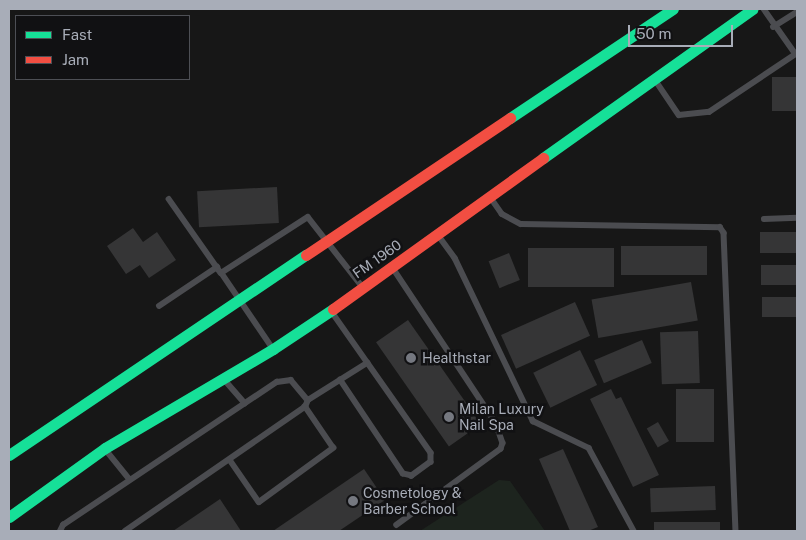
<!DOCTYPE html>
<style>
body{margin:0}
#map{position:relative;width:806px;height:540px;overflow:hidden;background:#171717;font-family:"Public Sans",sans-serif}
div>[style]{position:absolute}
.green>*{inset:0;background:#1d241e}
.building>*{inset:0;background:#353536;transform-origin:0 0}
.lane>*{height:5.5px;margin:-2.75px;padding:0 2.75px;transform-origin:2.75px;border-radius:2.75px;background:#4b4c50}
.fast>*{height:11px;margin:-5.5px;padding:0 5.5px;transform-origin:5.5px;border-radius:5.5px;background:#16e098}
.jam>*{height:11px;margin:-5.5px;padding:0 5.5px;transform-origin:5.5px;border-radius:5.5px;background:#f24e42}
.dots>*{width:14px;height:14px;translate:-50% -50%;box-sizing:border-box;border:2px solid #111113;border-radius:50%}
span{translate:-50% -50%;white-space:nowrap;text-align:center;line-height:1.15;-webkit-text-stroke:5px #111113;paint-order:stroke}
.street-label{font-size:14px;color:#a8adb8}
.poi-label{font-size:14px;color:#a8adb8}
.left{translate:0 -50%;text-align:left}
.frame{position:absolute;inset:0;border:10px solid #a8adb8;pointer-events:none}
.legend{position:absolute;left:15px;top:15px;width:175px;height:65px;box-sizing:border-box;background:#111113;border:1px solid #4d4f55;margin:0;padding:6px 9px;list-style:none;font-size:15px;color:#a8adb8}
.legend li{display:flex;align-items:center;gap:10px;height:25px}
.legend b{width:25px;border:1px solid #4d4f55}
.scale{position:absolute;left:628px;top:25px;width:105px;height:22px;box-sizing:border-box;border:2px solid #a8adb8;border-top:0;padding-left:6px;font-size:15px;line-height:18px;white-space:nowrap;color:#a8adb8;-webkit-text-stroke:4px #111113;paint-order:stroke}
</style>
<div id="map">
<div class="green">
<i style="clip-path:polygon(499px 480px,510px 481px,545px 531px,420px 531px)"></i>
</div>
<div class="building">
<i style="left:772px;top:77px;width:25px;height:34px"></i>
<i style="left:277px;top:187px;width:36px;height:80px;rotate:87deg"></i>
<i style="clip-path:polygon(133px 228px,143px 242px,157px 232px,176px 260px,149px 278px,140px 265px,126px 274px,107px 246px)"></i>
<i style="left:797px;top:232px;width:21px;height:37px;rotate:90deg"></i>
<i style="left:707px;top:246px;width:29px;height:86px;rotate:90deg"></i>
<i style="left:614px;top:248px;width:39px;height:86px;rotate:90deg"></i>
<i style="left:509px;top:253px;width:29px;height:22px;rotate:68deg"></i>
<i style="left:761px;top:265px;width:36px;height:20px"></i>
<i style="left:691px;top:282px;width:39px;height:101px;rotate:80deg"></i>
<i style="left:762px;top:297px;width:35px;height:20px"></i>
<i style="left:575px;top:302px;width:37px;height:81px;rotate:66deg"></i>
<i style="left:408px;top:320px;width:127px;height:39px;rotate:55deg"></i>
<i style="left:698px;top:331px;width:52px;height:38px;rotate:88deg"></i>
<i style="left:642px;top:340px;width:25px;height:52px;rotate:67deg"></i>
<i style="left:580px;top:350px;width:39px;height:52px;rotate:64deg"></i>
<i style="clip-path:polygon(611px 389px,616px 399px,621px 397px,659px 475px,633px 487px,590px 399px)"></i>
<i style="left:676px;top:389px;width:38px;height:53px"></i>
<i style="left:658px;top:422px;width:22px;height:13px;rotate:60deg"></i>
<i style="clip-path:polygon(563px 449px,598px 527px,588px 531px,570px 531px,539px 459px)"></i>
<i style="clip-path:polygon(364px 469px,385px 500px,339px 531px,273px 531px)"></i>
<i style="left:715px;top:486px;width:24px;height:65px;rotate:88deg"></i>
<i style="clip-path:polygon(220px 499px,241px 531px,173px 531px)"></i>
<i style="left:654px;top:522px;width:66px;height:9px"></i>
</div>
<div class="lane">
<i style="left:764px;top:9px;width:54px;rotate:54.8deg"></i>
<i style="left:773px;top:27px;width:28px;rotate:-32deg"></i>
<i style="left:656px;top:81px;width:41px;rotate:55.9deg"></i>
<i style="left:679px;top:115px;width:30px;rotate:-6deg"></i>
<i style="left:709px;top:112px;width:106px;rotate:-33.8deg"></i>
<i style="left:491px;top:198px;width:19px;rotate:55deg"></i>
<i style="left:502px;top:214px;width:21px;rotate:28deg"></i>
<i style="left:521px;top:224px;width:199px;rotate:0.9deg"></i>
<i style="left:720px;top:227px;width:7px;rotate:56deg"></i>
<i style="left:724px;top:233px;width:298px;rotate:87.7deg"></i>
<i style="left:169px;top:199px;width:90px;rotate:54.9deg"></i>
<i style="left:764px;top:219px;width:33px;rotate:-2deg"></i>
<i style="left:439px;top:236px;width:27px;rotate:54deg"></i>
<i style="left:455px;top:258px;width:181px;rotate:64.4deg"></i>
<i style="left:533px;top:421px;width:62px;rotate:25.7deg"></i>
<i style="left:589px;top:448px;width:94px;rotate:61.5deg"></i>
<i style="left:393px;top:268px;width:186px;rotate:56.4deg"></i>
<i style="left:496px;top:423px;width:21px;rotate:71deg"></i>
<i style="left:503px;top:443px;width:6px;rotate:108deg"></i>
<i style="left:501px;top:449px;width:129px;rotate:143.8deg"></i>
<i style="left:159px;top:306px;width:70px;rotate:-33.9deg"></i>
<i style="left:332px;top:312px;width:172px;rotate:54.9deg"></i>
<i style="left:431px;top:453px;width:9px;rotate:90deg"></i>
<i style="left:431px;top:462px;width:24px;rotate:144deg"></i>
<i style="left:412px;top:476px;width:9px;rotate:-167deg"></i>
<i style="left:403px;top:474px;width:113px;rotate:-123.8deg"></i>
<i style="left:272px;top:348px;width:91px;rotate:-124.2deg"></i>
<i style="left:221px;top:273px;width:103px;rotate:-32.8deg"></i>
<i style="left:308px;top:217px;width:88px;rotate:52deg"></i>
<i style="left:224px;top:379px;width:32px;rotate:49deg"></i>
<i style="left:106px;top:450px;width:38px;rotate:51deg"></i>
<i style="left:230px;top:460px;width:51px;rotate:55.4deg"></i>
<i style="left:259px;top:502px;width:92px;rotate:-36.1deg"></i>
<i style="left:333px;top:448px;width:50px;rotate:-124.3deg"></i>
<i style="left:60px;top:531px;width:7px;rotate:-63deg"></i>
<i style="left:63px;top:525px;width:257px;rotate:-33.8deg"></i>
<i style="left:277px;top:382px;width:14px;rotate:-8deg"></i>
<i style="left:291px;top:380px;width:26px;rotate:50deg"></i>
<i style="left:308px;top:400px;width:70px;rotate:-32.1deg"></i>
<i style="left:125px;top:531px;width:219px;rotate:-34.6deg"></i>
<i style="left:305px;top:407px;width:8px;rotate:-67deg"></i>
</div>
<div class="fast">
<i style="left:510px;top:118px;width:196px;rotate:-33.8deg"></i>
<i style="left:543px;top:158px;width:257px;rotate:-35.4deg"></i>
<i style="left:9px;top:455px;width:358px;rotate:-34deg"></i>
<i style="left:9px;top:517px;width:118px;rotate:-35.7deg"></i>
<i style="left:105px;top:448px;width:195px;rotate:-30.5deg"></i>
<i style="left:273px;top:349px;width:72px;rotate:-33.7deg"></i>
</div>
<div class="jam">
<i style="left:306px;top:255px;width:246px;rotate:-33.9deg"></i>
<i style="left:333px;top:309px;width:259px;rotate:-35.7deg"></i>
</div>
<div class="dots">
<i style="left:411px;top:358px;background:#757880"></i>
<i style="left:449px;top:417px;background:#757880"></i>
<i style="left:353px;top:501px;background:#757880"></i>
</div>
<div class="street-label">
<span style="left:377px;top:259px;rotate:-35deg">FM 1960</span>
</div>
<div class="poi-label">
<span class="left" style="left:422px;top:358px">Healthstar</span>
<span class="left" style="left:459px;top:417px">Milan Luxury<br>Nail Spa</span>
<span class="left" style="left:363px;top:501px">Cosmetology &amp;<br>Barber School</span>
</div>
<div class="frame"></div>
<ul class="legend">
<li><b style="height:6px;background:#16e098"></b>Fast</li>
<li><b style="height:6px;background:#f24e42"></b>Jam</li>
</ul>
<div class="scale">50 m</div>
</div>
